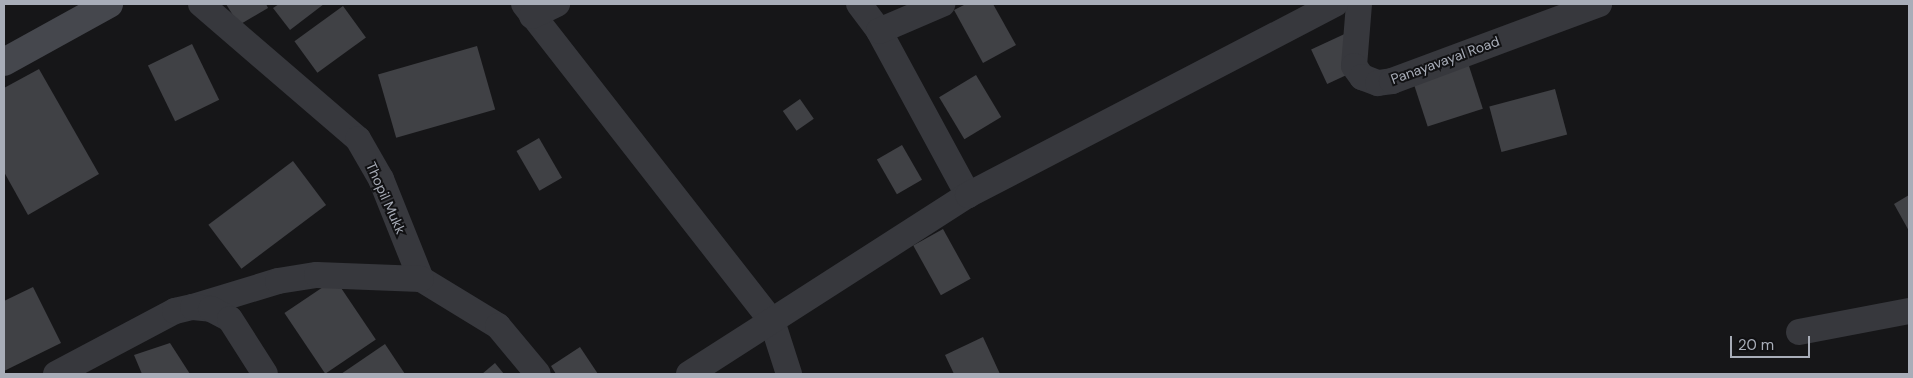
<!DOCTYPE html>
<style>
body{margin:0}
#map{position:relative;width:1913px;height:378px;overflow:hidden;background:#161618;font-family:"DM Sans",sans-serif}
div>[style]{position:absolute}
.building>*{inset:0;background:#404145;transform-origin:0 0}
.street>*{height:26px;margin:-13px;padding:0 13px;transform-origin:13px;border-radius:13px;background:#37383d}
.secondary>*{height:28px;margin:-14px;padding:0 14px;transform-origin:14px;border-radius:14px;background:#45474d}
span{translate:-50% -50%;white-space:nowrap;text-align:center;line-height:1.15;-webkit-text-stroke:4px #111113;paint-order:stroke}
.street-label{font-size:14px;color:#a8adb8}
.frame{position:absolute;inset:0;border:5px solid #a8adb8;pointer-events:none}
.scale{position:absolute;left:1730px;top:336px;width:80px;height:22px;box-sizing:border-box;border:2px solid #a8adb8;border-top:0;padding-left:6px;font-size:15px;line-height:18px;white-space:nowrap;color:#a8adb8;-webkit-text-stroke:4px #111113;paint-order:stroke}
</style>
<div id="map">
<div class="building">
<i style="clip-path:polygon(226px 4px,266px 4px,268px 8px,239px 25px)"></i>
<i style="clip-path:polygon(279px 4px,324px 4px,290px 30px,273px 8px)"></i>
<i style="clip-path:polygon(966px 4px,993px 4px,1016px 45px,983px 63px,954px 10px)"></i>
<i style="left:343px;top:6px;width:39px;height:60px;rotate:54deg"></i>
<i style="left:1351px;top:31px;width:38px;height:44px;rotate:65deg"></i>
<i style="left:192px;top:44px;width:62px;height:49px;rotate:64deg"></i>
<i style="left:477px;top:46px;width:66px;height:103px;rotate:74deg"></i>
<i style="left:1468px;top:63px;width:48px;height:58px;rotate:72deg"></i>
<i style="clip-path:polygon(39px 69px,99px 174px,28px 215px,4px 172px,4px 88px)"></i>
<i style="left:976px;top:75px;width:49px;height:43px;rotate:59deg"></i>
<i style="left:1555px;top:89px;width:47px;height:68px;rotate:75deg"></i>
<i style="left:800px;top:99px;width:24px;height:21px;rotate:55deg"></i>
<i style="left:539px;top:138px;width:46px;height:26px;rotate:60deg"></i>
<i style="left:902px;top:145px;width:40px;height:29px;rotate:60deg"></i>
<i style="left:293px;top:161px;width:55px;height:106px;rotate:53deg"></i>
<i style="clip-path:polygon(1909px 195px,1909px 231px,1894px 204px)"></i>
<i style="left:943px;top:229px;width:57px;height:34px;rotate:61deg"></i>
<i style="left:335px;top:279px;width:73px;height:61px;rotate:56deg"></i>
<i style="clip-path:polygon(33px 287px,61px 343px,4px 371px,4px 301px)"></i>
<i style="clip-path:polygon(983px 337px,1000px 374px,954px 374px,945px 355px)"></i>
<i style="clip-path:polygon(170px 343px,190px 374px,142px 374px,134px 355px)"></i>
<i style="clip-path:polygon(385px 344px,405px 374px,341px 374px)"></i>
<i style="clip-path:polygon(580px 347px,598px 374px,556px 374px,551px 366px)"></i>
<i style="clip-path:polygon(495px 363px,504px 374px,482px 374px)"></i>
</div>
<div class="street">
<i style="left:201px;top:4px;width:207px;rotate:40.7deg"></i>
<i style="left:358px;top:139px;width:46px;rotate:60.1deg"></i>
<i style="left:381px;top:179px;width:108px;rotate:68.2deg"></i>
<i style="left:421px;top:279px;width:90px;rotate:31.4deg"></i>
<i style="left:498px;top:326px;width:62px;rotate:50.2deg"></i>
<i style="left:524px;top:4px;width:402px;rotate:52deg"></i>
<i style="left:772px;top:321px;width:56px;rotate:72.2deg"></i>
<i style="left:859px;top:4px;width:34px;rotate:53deg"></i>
<i style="left:879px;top:31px;width:187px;rotate:61.5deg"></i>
<i style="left:1359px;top:4px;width:62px;rotate:94.6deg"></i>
<i style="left:1354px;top:66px;width:14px;rotate:54deg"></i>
<i style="left:1362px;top:77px;width:17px;rotate:21deg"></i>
<i style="left:1378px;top:83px;width:14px;rotate:-8deg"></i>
<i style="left:1392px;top:81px;width:221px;rotate:-20.4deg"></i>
<i style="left:532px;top:16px;width:28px;rotate:-26deg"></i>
<i style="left:879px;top:31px;width:69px;rotate:-23.2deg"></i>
<i style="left:193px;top:307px;width:89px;rotate:-17deg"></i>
<i style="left:278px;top:281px;width:39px;rotate:-9deg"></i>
<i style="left:317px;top:275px;width:104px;rotate:2.2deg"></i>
<i style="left:1799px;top:332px;width:112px;rotate:-10.8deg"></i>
<i style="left:56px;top:374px;width:135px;rotate:-27.9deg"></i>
<i style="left:175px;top:311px;width:18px;rotate:-13deg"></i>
<i style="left:193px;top:307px;width:18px;rotate:6deg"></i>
<i style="left:211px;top:309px;width:21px;rotate:28deg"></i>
<i style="left:230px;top:319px;width:65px;rotate:57.5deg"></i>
<i style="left:689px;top:374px;width:331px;rotate:-32.7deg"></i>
<i style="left:968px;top:195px;width:414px;rotate:-27.5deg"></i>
</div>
<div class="secondary">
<i style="left:4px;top:62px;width:120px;rotate:-28.9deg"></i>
</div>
<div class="street-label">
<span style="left:1445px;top:60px;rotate:-20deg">Panayavayal Road</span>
<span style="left:386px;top:198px;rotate:66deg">Thopil Mukk</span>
</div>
<div class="frame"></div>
<div class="scale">20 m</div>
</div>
